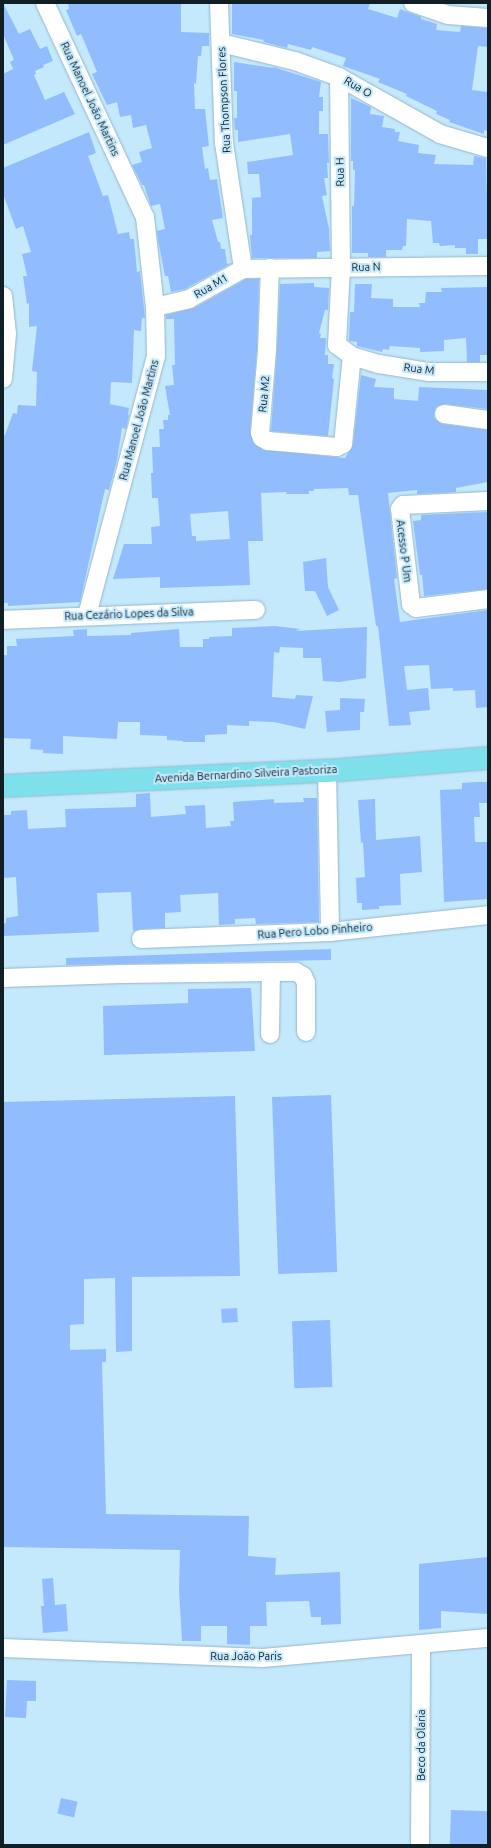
<!DOCTYPE html>
<meta charset="utf-8">
<style>
body{margin:0}
#map{position:relative;width:491px;height:1848px;overflow:hidden;background:#c4e8fc;font-family:Ubuntu,sans-serif}
div>[style]{position:absolute}
.building>*{inset:0;background:#91bdff;transform-origin:0 0}
.roads{filter:drop-shadow(0 0 1px #94b7ca) drop-shadow(0 0 1px #94b7ca)}
.minor>*{height:18px;margin:-9px;padding:0 9px;transform-origin:9px;border-radius:9px;background:#fff}
.major>*{height:22px;margin:-11px;padding:0 11px;transform-origin:11px;border-radius:11px;background:#7de0eb}
span{translate:-50% -50%;white-space:nowrap;text-align:center;line-height:1.15;-webkit-text-stroke:4px #c4e8fc;paint-order:stroke}
.street-label{font-size:11px;color:#101e25}
.frame{position:absolute;inset:0;border:4px solid #101e25;pointer-events:none}
</style>
<div id="map">
<div class="building">
<i style="clip-path:polygon(3px 3px,19px 34px,30px 29px,40px 49px,47px 46px,53px 61px,43px 65px,44px 67px,35px 71px,36px 74px,34px 75px,45px 100px,64px 92px,75px 114px,3px 145px,3px 74px,13px 69px,10px 62px,14px 60px,3px 34px)"></i>
<i style="clip-path:polygon(68px 3px,181px 3px,181px 32px,209px 33px,209px 46px,202px 46px,201px 56px,198px 56px,196px 84px,194px 83px,195px 109px,205px 109px,209px 146px,202px 147px,205px 169px,208px 168px,210px 180px,217px 179px,223px 218px,212px 220px,218px 242px,220px 242px,221px 249px,225px 249px,227px 264px,232px 263px,185px 289px,171px 292px,168px 276px,165px 276px,158px 240px,157px 231px,165px 229px,160px 204px,151px 206px,144px 185px,142px 185px,132px 165px,142px 162px,139px 152px,152px 148px,146px 125px,133px 128px,131px 115px,120px 117px,117px 102px,107px 105px,92px 74px,97px 72px,81px 34px,77px 36px,66px 10px,69px 9px)"></i>
<i style="clip-path:polygon(232px 3px,370px 3px,368px 9px,397px 18px,400px 9px,421px 17px,421px 19px,437px 24px,436px 30px,460px 32px,461px 26px,488px 28px,488px 47px,478px 46px,472px 90px,488px 92px,488px 131px,484px 130px,484px 134px,449px 122px,450px 120px,436px 114px,437px 111px,406px 96px,407px 94px,378px 82px,380px 79px,343px 66px,346px 58px,312px 47px,311px 50px,288px 44px,287px 48px,263px 42px,264px 40px,232px 34px)"></i>
<i style="clip-path:polygon(234px 62px,273px 68px,273px 67px,321px 82px,319px 97px,323px 97px,323px 111px,319px 111px,319px 134px,328px 134px,329px 163px,327px 163px,328px 178px,324px 178px,327px 195px,322px 196px,329px 229px,330px 251px,317px 252px,317px 258px,252px 258px,250px 235px,252px 235px,252px 198px,261px 197px,259px 174px,248px 174px,247px 162px,293px 155px,290px 134px,238px 142px,238px 130px,235px 130px,234px 118px,237px 118px,237px 91px,234px 91px)"></i>
<i style="clip-path:polygon(351px 98px,371px 107px,370px 114px,384px 116px,382px 127px,395px 129px,395px 132px,400px 132px,398px 141px,419px 145px,418px 153px,436px 155px,434px 164px,473px 165px,474px 156px,486px 158px,488px 239px,478px 239px,478px 254px,466px 254px,466px 248px,455px 248px,455px 245px,440px 246px,439px 243px,433px 243px,431px 221px,407px 219px,406px 246px,403px 246px,402px 250px,386px 250px,386px 257px,368px 257px,368px 253px,352px 253px,352px 206px,354px 206px,355px 170px,353px 170px,353px 161px,351px 161px)"></i>
<i style="clip-path:polygon(89px 132px,96px 153px,88px 156px,103px 196px,108px 195px,118px 234px,129px 232px,130px 239px,134px 239px,137px 272px,140px 271px,145px 318px,142px 318px,141px 331px,134px 330px,132px 383px,111px 382px,110px 404px,129px 408px,128px 415px,129px 415px,126px 429px,122px 428px,117px 460px,109px 490px,105px 489px,80px 602px,8px 606px,8px 603px,3px 603px,3px 435px,5px 435px,13px 413px,17px 414px,18px 405px,36px 406px,37px 372px,32px 371px,37px 326px,29px 327px,29px 303px,27px 304px,23px 276px,27px 276px,22px 254px,31px 252px,23px 226px,16px 229px,3px 194px,3px 168px)"></i>
<i style="clip-path:polygon(evenodd,246px 279px,259px 279px,257px 349px,250px 432px,253px 442px,263px 450px,345px 458px,353px 445px,361px 375px,376px 379px,374px 387px,394px 388px,394px 399px,418px 401px,419px 387px,488px 390px,488px 409px,445px 404px,436px 407px,434px 413px,434px 418px,442px 424px,488px 430px,488px 482px,456px 488px,456px 492px,417px 494px,417px 490px,388px 493px,397px 578px,394px 579px,400px 622px,488px 610px,488px 707px,476px 708px,475px 690px,453px 691px,453px 688px,431px 689px,429px 665px,404px 666px,407px 690px,428px 688px,430px 710px,409px 712px,411px 725px,389px 726px,378px 626px,376px 626px,358px 495px,349px 495px,348px 488px,314px 489px,314px 491px,309px 491px,309px 494px,286px 494px,287px 492px,261px 493px,263px 541px,248px 541px,250px 585px,160px 588px,160px 577px,113px 579px,124px 544px,152px 544px,151px 527px,160px 526px,158px 498px,152px 498px,151px 473px,153px 473px,152px 447px,160px 447px,159px 429px,164px 429px,163px 420px,168px 420px,168px 415px,170px 415px,165px 386px,174px 385px,172px 365px,175px 365px,174px 319px,166px 319px,166px 315px,194px 308px,246px 279px,228px 511px,230px 539px,196px 541px,196px 536px,192px 536px,190px 514px,228px 511px)"></i>
<i style="clip-path:polygon(314px 283px,314px 287px,329px 288px,328px 310px,325px 310px,319px 333px,321px 334px,320px 338px,326px 338px,325px 355px,328px 355px,328px 364px,334px 364px,332px 378px,334px 379px,328px 436px,271px 431px,277px 351px,280px 284px)"></i>
<i style="clip-path:polygon(355px 284px,372px 284px,371px 298px,393px 299px,393px 307px,420px 307px,419px 303px,425px 303px,426px 292px,442px 292px,441px 288px,487px 287px,488px 355px,480px 355px,480px 362px,467px 362px,466px 338px,444px 340px,444px 351px,420px 352px,420px 348px,390px 346px,389px 350px,383px 349px,382px 352px,357px 346px,357px 342px,349px 341px,350px 312px,354px 312px)"></i>
<i style="clip-path:polygon(488px 512px,488px 589px,424px 596px,422px 575px,420px 575px,413px 521px,421px 520px,421px 515px)"></i>
<i style="clip-path:polygon(326px 558px,328px 587px,339px 610px,327px 616px,315px 591px,305px 591px,303px 562px)"></i>
<i style="clip-path:polygon(275px 626px,300px 629px,296px 631px,367px 627px,366px 678px,339px 682px,323px 681px,321px 658px,303px 658px,303px 648px,280px 647px,279px 653px,274px 652px,272px 697px,295px 699px,296px 695px,313px 696px,305px 729px,274px 722px,249px 721px,249px 726px,227px 725px,227px 734px,205px 735px,205px 742px,183px 742px,183px 741px,167px 740px,167px 736px,140px 735px,140px 722px,118px 722px,117px 739px,63px 736px,63px 754px,43px 753px,43px 750px,30px 749px,31px 739px,3px 738px,3px 655px,7px 655px,7px 646px,17px 646px,16px 639px,74px 636px,73px 630px,87px 629px,87px 636px,131px 635px,131px 633px,179px 629px,180px 647px,203px 647px,203px 639px,209px 639px,209px 637px,232px 636px,232px 628px)"></i>
<i style="clip-path:polygon(340px 698px,365px 699px,364px 712px,360px 712px,360px 730px,327px 732px,325px 711px,340px 710px)"></i>
<i style="clip-path:polygon(476px 782px,488px 782px,488px 803px,479px 803px,480px 817px,474px 817px,475px 842px,488px 842px,488px 899px,444px 902px,440px 790px,462px 789px,462px 783px)"></i>
<i style="clip-path:polygon(150px 793px,151px 817px,186px 814px,185px 806px,205px 805px,206px 828px,231px 826px,230px 821px,234px 821px,233px 802px,274px 799px,274px 803px,304px 802px,303px 798px,317px 798px,319px 922px,256px 924px,255px 918px,235px 919px,235px 924px,219px 925px,218px 893px,180px 895px,181px 912px,165px 913px,165px 928px,141px 929px,133px 931px,131px 892px,97px 893px,99px 932px,3px 936px,3px 924px,6px 923px,6px 918px,18px 916px,16px 877px,3px 878px,3px 815px,11px 815px,11px 811px,27px 810px,28px 829px,66px 827px,65px 809px,136px 807px,136px 794px)"></i>
<i style="clip-path:polygon(375px 799px,376px 840px,420px 836px,422px 872px,400px 874px,401px 905px,379px 906px,379px 909px,362px 910px,362px 903px,357px 903px,356px 878px,365px 877px,363px 842px,361px 843px,358px 800px)"></i>
<i style="clip-path:polygon(331px 949px,331px 960px,66px 965px,66px 958px)"></i>
<i style="clip-path:polygon(251px 988px,255px 1051px,104px 1055px,103px 1006px,188px 1003px,188px 989px)"></i>
<i style="left:331px;top:1095px;width:177px;height:59px;rotate:88deg"></i>
<i style="clip-path:polygon(235px 1096px,240px 1276px,132px 1277px,132px 1351px,116px 1352px,115px 1278px,84px 1279px,84px 1324px,70px 1325px,70px 1350px,106px 1349px,106px 1362px,102px 1362px,106px 1514px,249px 1516px,248px 1556px,276px 1558px,275px 1575px,340px 1572px,341px 1624px,321px 1625px,321px 1617px,311px 1617px,309px 1601px,266px 1602px,267px 1626px,250px 1626px,250px 1645px,227px 1644px,227px 1626px,201px 1626px,201px 1641px,182px 1641px,179px 1590px,180px 1550px,3px 1547px,3px 1102px)"></i>
<i style="left:237px;top:1308px;width:14px;height:16px;rotate:86deg"></i>
<i style="left:330px;top:1320px;width:67px;height:38px;rotate:88deg"></i>
<i style="clip-path:polygon(488px 1557px,488px 1614px,441px 1611px,441px 1628px,419px 1630px,419px 1564px)"></i>
<i style="clip-path:polygon(53px 1578px,55px 1605px,66px 1604px,68px 1631px,43px 1633px,41px 1606px,44px 1606px,42px 1579px)"></i>
<i style="clip-path:polygon(7px 1680px,36px 1681px,36px 1701px,27px 1701px,26px 1718px,5px 1717px)"></i>
<i style="left:61px;top:1798px;width:17px;height:16px;rotate:13deg"></i>
<i style="left:451px;top:1810px;width:37px;height:35px;rotate:2deg"></i>
</div>
<div class="roads">
<div class="minor">
<i style="left:45px;top:3px;width:236px;rotate:65deg"></i>
<i style="left:145px;top:217px;width:91px;rotate:83.7deg"></i>
<i style="left:155px;top:307px;width:49px;rotate:88.8deg"></i>
<i style="left:156px;top:356px;width:268px;rotate:104.9deg"></i>
<i style="left:219px;top:3px;width:140px;rotate:88deg"></i>
<i style="left:224px;top:143px;width:127px;rotate:81.4deg"></i>
<i style="left:413px;top:3px;width:37px;rotate:19deg"></i>
<i style="left:448px;top:15px;width:40px;rotate:4.3deg"></i>
<i style="left:221px;top:43px;width:76px;rotate:13.7deg"></i>
<i style="left:295px;top:61px;width:47px;rotate:20deg"></i>
<i style="left:339px;top:77px;width:116px;rotate:29.4deg"></i>
<i style="left:440px;top:134px;width:50px;rotate:16.3deg"></i>
<i style="left:339px;top:77px;width:191px;rotate:89.4deg"></i>
<i style="left:341px;top:268px;width:77px;rotate:93deg"></i>
<i style="left:337px;top:345px;width:19px;rotate:36deg"></i>
<i style="left:352px;top:356px;width:28px;rotate:17deg"></i>
<i style="left:379px;top:364px;width:51px;rotate:9.1deg"></i>
<i style="left:429px;top:372px;width:59px"></i>
<i style="left:270px;top:268px;width:82px;rotate:92.1deg"></i>
<i style="left:267px;top:350px;width:83px;rotate:94.8deg"></i>
<i style="left:260px;top:433px;width:5px;rotate:68deg"></i>
<i style="left:262px;top:438px;width:7px;rotate:27deg"></i>
<i style="left:268px;top:441px;width:69px;rotate:5deg"></i>
<i style="left:337px;top:447px;width:7px;rotate:-27deg"></i>
<i style="left:343px;top:444px;width:88px;rotate:-84.2deg"></i>
<i style="left:3px;top:296px;width:38px;rotate:84deg"></i>
<i style="left:7px;top:334px;width:45px;rotate:95.1deg"></i>
<i style="left:155px;top:307px;width:35px;rotate:-13deg"></i>
<i style="left:189px;top:299px;width:62px;rotate:-29.1deg"></i>
<i style="left:243px;top:269px;width:245px;rotate:-0.7deg"></i>
<i style="left:444px;top:414px;width:44px;rotate:7.8deg"></i>
<i style="left:488px;top:501px;width:85px;rotate:177.3deg"></i>
<i style="left:403px;top:505px;width:5px;rotate:127deg"></i>
<i style="left:400px;top:509px;width:96px;rotate:83.4deg"></i>
<i style="left:411px;top:604px;width:6px;rotate:39deg"></i>
<i style="left:416px;top:608px;width:73px;rotate:-7.1deg"></i>
<i style="left:3px;top:620px;width:253px;rotate:-2.3deg"></i>
<i style="left:327px;top:771px;width:161px;rotate:88.9deg"></i>
<i style="left:141px;top:939px;width:189px;rotate:-2.1deg"></i>
<i style="left:330px;top:932px;width:159px;rotate:-6.1deg"></i>
<i style="left:3px;top:978px;width:118px;rotate:-1.9deg"></i>
<i style="left:121px;top:974px;width:175px;rotate:-0.7deg"></i>
<i style="left:296px;top:972px;width:8px;rotate:30deg"></i>
<i style="left:303px;top:976px;width:8px;rotate:67deg"></i>
<i style="left:306px;top:983px;width:49px;rotate:90deg"></i>
<i style="left:270px;top:1034px;width:62px;rotate:-89.1deg"></i>
<i style="left:3px;top:1648px;width:260px;rotate:2.2deg"></i>
<i style="left:263px;top:1658px;width:226px;rotate:-5.1deg"></i>
<i style="left:420px;top:1845px;width:200px;rotate:-89.7deg"></i>
</div>
<div class="major">
<i style="left:3px;top:786px;width:324px;rotate:-2.7deg"></i>
<i style="left:327px;top:771px;width:162px;rotate:-4.6deg"></i>
</div>
</div>
<div class="street-label">
<span style="left:358px;top:87px;rotate:30deg">Rua O</span>
<span style="left:90px;top:99px;rotate:65deg">Rua Manoel João Martins</span>
<span style="left:224px;top:100px;rotate:-93deg">Rua Thompson Flores</span>
<span style="left:340px;top:172px;rotate:-91deg">Rua H</span>
<span style="left:366px;top:267px;rotate:-1deg">Rua N</span>
<span style="left:211px;top:286px;rotate:-30deg">Rua M1</span>
<span style="left:419px;top:369px;rotate:7deg">Rua M</span>
<span style="left:264px;top:394px;rotate:-85deg">Rua M2</span>
<span style="left:139px;top:420px;rotate:-75deg">Rua Manoel João Martins</span>
<span style="left:404px;top:551px;rotate:83deg">Acesso P Um</span>
<span style="left:129px;top:614px;rotate:-2deg">Rua Cezário Lopes da Silva</span>
<span style="left:246px;top:774px;rotate:-3deg">Avenida Bernardino Silveira Pastoriza</span>
<span style="left:315px;top:931px;rotate:-4deg">Rua Pero Lobo Pinheiro</span>
<span style="left:246px;top:1656px">Rua João Paris</span>
<span style="left:421px;top:1745px;rotate:-90deg">Beco da Olaria</span>
</div>
<div class="frame"></div>
</div>
